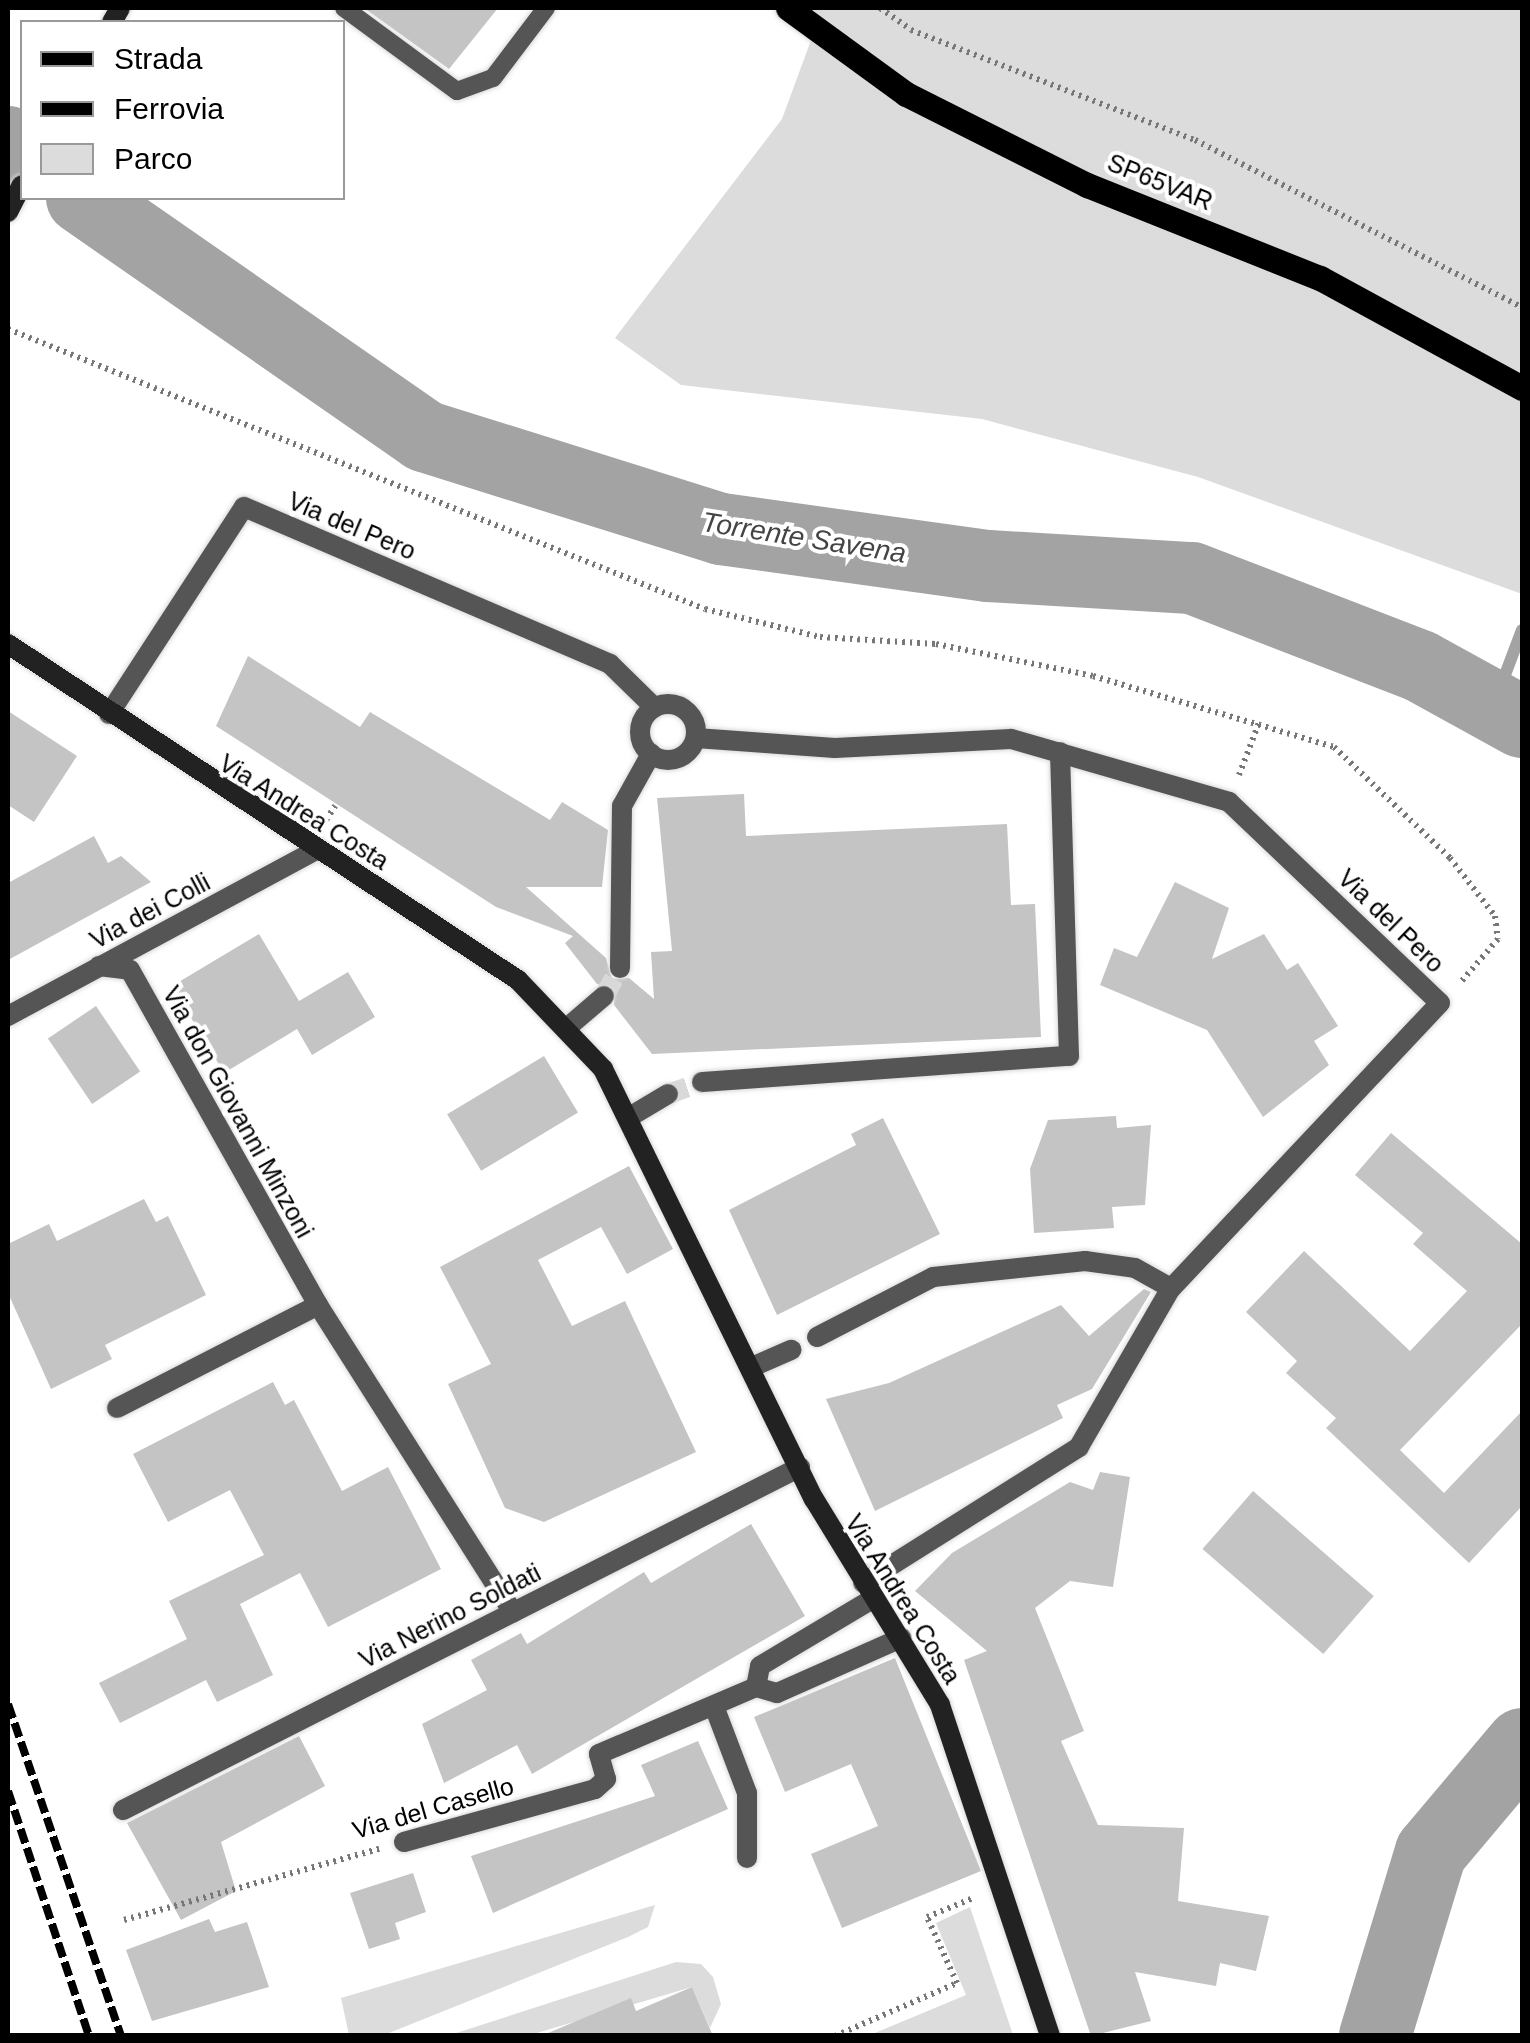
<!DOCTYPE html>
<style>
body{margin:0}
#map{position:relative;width:1530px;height:2043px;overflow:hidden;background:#fff;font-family:Arial,sans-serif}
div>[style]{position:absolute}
.green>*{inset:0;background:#dcdcdc}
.stream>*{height:12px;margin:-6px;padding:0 6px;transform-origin:6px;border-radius:6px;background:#a3a3a3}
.river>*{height:72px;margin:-36px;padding:0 36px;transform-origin:36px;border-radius:36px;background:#a3a3a3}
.building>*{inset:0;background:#c4c4c4;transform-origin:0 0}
.minor-tunnel>*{height:20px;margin-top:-10px;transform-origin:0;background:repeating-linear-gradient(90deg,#d9d9d9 0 20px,transparent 0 30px)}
.path>*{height:6px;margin-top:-3px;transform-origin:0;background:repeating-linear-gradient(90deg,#777 0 2.5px,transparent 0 7.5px)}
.roads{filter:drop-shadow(0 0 2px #dbdbdb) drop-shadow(0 0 2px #dbdbdb)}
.service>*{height:18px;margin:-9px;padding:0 9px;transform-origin:9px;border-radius:9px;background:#555}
.minor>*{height:20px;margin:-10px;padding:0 10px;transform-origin:10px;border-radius:10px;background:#555}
.minor>.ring{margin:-10px;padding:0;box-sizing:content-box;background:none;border:20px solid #555;border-radius:50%}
.secondary>*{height:20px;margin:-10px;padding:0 10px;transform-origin:10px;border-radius:10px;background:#222}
.primary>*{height:25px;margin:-12.5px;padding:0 12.5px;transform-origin:12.5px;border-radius:12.5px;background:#000}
.rail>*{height:8px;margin-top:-4px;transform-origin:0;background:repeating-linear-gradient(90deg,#000 0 15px,transparent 0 20px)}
span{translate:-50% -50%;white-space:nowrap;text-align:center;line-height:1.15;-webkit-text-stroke:8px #fff;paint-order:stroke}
.street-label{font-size:25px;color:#000}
.water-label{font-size:28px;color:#444;font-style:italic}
.frame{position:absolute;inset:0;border:10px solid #000;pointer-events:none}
.legend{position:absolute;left:20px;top:20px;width:325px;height:180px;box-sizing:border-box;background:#fff;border:2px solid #999;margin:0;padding:12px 18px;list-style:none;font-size:30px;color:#000}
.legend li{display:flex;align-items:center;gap:20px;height:50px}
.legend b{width:50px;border:2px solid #999}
</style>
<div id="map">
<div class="green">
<i style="clip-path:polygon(783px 8px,1522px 8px,1522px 594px,1198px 477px,982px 419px,681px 385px,615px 338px,782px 119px,814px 32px)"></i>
<i style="clip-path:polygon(655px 1905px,648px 1927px,628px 1937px,384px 2035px,349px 2035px,341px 1998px)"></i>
<i style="clip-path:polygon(970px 1907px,1013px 2035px,870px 2035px,966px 1995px,936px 1923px)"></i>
<i style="clip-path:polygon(676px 1962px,701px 1964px,713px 1977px,721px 2004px,710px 2028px,692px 1987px,530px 2035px,447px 2036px)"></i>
</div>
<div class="stream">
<i style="left:1494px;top:704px;width:79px;rotate:-69.3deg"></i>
</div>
<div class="river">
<i style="left:8px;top:142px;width:18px;rotate:38deg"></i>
<i style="left:82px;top:198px;width:417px;rotate:34.8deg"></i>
<i style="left:424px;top:436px;width:311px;rotate:17.4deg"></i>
<i style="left:721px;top:529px;width:270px;rotate:7.9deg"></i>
<i style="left:988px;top:566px;width:204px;rotate:3.4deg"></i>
<i style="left:1192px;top:578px;width:244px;rotate:21.1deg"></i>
<i style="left:1420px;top:666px;width:116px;rotate:28.8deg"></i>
<i style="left:1375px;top:2036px;width:192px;rotate:-73.1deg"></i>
<i style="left:1431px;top:1852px;width:141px;rotate:-49.9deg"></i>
</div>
<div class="building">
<i style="clip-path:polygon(364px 8px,498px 8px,449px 69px)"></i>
<i style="clip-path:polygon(248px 656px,360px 727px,370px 712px,550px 820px,562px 802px,608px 830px,602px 887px,526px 887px,606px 958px,612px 979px,629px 978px,654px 999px,651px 952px,672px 951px,657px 798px,744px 794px,746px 836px,1007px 824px,1011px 905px,1035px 904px,1041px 1037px,652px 1054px,614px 1005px,615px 988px,597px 984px,565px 943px,573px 936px,496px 907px,216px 726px)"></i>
<i style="clip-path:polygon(8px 711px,77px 756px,34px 822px,8px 805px)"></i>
<i style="clip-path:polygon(94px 836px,108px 863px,121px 856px,151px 882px,8px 960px,8px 883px)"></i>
<i style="clip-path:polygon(1175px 882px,1229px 908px,1212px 959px,1264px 934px,1287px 970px,1298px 963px,1338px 1026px,1314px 1041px,1329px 1065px,1263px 1117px,1207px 1030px,1100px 985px,1114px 948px,1137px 957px)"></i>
<i style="clip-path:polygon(259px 934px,299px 1001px,348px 972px,375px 1017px,312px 1055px,297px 1029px,224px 1073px,172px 986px)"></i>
<i style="left:96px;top:1006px;width:79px;height:58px;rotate:56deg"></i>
<i style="left:544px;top:1056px;width:66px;height:113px;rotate:59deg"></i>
<i style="clip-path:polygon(1116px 1116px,1117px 1128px,1151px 1125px,1145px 1205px,1112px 1207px,1114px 1228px,1034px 1233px,1030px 1169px,1048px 1120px)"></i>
<i style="clip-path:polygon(883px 1118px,940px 1234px,777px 1315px,729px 1210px,856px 1145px,851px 1134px)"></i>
<i style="clip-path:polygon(1391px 1133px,1522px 1244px,1522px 1324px,1400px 1450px,1444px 1493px,1522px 1411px,1522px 1506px,1469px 1563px,1326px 1428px,1336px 1418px,1286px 1373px,1297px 1361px,1246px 1312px,1304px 1251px,1410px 1351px,1467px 1291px,1413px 1244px,1423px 1233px,1355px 1175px)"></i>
<i style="clip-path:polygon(629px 1166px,673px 1249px,627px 1274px,601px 1227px,538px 1260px,572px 1326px,625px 1301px,696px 1452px,544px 1522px,505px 1508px,448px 1384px,491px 1364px,440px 1267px)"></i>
<i style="clip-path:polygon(144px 1199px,156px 1222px,168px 1216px,206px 1295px,105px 1345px,112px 1359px,51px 1389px,8px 1293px,8px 1244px,49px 1224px,57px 1241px)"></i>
<i style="clip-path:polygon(1144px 1289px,1151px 1292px,1092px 1389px,1057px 1405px,1063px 1418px,875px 1511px,826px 1399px,889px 1383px,1061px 1305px,1089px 1336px)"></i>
<i style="clip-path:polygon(273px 1382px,285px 1405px,294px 1400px,342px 1491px,388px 1467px,441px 1569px,328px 1627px,300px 1573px,240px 1604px,273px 1675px,217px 1702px,206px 1680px,120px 1723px,99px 1683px,187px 1639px,169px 1601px,264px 1555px,230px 1490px,168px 1522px,133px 1454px)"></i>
<i style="clip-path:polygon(1100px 1472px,1130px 1477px,1113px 1587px,1070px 1581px,1035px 1608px,1084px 1731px,1061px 1741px,1098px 1825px,1184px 1828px,1178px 1901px,1269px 1916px,1256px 1971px,1220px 1963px,1216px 1986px,1135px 1972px,1151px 2021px,1091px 2036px,964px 1660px,987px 1651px,915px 1591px,952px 1553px,1070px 1482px,1093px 1490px)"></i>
<i style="left:1253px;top:1491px;width:160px;height:77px;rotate:41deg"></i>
<i style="clip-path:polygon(751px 1524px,805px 1616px,532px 1774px,517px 1745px,444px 1783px,422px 1724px,487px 1690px,471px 1660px,521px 1633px,527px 1644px,644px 1572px,651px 1583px)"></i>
<i style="clip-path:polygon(895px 1658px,981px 1871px,842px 1928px,811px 1854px,878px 1826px,851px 1764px,785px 1792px,754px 1717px)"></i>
<i style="clip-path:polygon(299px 1736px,325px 1786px,221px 1842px,236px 1891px,181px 1920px,127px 1823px)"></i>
<i style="clip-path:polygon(698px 1741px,728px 1809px,493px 1913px,471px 1856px,655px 1796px,641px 1765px)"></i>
<i style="clip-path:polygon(413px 1873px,426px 1912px,395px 1923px,400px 1939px,369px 1949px,350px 1893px)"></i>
<i style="clip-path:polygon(209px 1919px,215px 1932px,247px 1922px,269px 1987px,152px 2021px,126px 1950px)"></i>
<i style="clip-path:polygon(692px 1987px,713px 2036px,541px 2036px,631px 1998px,636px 2011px)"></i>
</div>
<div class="minor-tunnel">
<i style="left:604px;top:996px;width:32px;rotate:-60deg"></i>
<i style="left:668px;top:1094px;width:36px;rotate:-19deg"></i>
</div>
<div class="path">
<i style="left:880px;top:8px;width:38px;rotate:35deg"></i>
<i style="left:911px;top:30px;width:305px;rotate:21.2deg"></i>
<i style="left:1195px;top:140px;width:367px;rotate:27.1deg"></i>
<i style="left:8px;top:329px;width:751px;rotate:21.89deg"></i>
<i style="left:705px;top:609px;width:118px;rotate:13.7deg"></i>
<i style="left:820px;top:637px;width:116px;rotate:3.5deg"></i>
<i style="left:936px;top:644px;width:160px;rotate:11.5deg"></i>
<i style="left:1093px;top:676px;width:251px;rotate:16.4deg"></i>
<i style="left:1334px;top:747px;width:161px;rotate:43.7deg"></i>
<i style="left:1450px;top:858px;width:73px;rotate:52.2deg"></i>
<i style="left:1495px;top:916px;width:23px;rotate:83deg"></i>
<i style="left:1498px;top:939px;width:58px;rotate:130.8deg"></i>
<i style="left:1239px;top:775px;width:59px;rotate:-69.1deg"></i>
<i style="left:326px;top:820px;width:17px;rotate:-57deg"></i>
<i style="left:124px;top:1920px;width:265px;rotate:-15.6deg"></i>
<i style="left:835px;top:2036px;width:133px;rotate:-23.5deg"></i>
<i style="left:957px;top:1983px;width:72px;rotate:-114.4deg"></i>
<i style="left:927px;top:1917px;width:50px;rotate:-22.4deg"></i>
</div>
<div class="roads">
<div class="service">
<i style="left:344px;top:8px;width:140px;rotate:36.3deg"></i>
<i style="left:457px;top:91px;width:38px;rotate:-20deg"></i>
<i style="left:493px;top:78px;width:88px;rotate:-52.9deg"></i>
</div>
<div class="minor">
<i class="ring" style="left:640px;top:704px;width:36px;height:36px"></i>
<i style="left:109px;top:714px;width:247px;rotate:-56.9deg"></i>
<i style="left:244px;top:507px;width:398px;rotate:23.2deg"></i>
<i style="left:610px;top:664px;width:62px;rotate:44.3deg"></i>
<i style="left:696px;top:738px;width:139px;rotate:4.1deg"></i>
<i style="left:835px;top:748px;width:176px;rotate:-2.9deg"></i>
<i style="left:1011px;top:739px;width:227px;rotate:16.1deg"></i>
<i style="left:1229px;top:802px;width:291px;rotate:43.6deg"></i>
<i style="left:1440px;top:1003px;width:392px;rotate:133.3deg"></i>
<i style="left:1171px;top:1288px;width:184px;rotate:120.1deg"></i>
<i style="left:1079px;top:1447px;width:255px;rotate:147.8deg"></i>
<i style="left:99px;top:966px;width:31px;rotate:7deg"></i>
<i style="left:130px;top:970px;width:384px;rotate:60.7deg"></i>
<i style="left:318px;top:1305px;width:364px;rotate:57.6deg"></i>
<i style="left:620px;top:968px;width:162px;rotate:-89.3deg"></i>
<i style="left:622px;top:806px;width:60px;rotate:-60.9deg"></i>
<i style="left:8px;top:1016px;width:350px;rotate:-28.3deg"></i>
<i style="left:569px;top:1026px;width:46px;rotate:-40.6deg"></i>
<i style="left:702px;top:1082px;width:368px;rotate:-4.1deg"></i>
<i style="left:1069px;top:1056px;width:304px;rotate:-91.7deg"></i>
<i style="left:631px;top:1116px;width:43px;rotate:-30.7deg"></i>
<i style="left:817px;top:1337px;width:131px;rotate:-27.3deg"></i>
<i style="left:933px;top:1277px;width:153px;rotate:-6deg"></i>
<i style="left:1085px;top:1261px;width:50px;rotate:8deg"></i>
<i style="left:1135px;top:1268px;width:41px;rotate:29.1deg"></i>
<i style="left:752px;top:1367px;width:43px;rotate:-23.6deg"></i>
<i style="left:117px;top:1408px;width:226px;rotate:-27.1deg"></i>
<i style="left:756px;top:1687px;width:21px;rotate:-79deg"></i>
<i style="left:760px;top:1666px;width:133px;rotate:-30.8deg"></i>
<i style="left:714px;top:1706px;width:93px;rotate:69.2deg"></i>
<i style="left:747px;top:1793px;width:65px;rotate:90deg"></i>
<i style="left:123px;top:1810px;width:759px;rotate:-26.87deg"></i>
<i style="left:404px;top:1842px;width:198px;rotate:-15.5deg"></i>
<i style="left:595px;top:1789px;width:15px;rotate:-42deg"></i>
<i style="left:606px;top:1779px;width:26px;rotate:-106deg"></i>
<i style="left:599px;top:1754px;width:171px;rotate:-23.1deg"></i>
<i style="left:756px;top:1687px;width:22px;rotate:16deg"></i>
<i style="left:777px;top:1693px;width:136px;rotate:-23.9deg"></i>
</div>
<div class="secondary">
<i style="left:112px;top:22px;width:16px;rotate:-60deg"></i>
<i style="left:8px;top:212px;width:30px;rotate:-63deg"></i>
<i style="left:8px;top:644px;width:611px;rotate:33.38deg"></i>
<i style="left:518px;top:980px;width:123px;rotate:46.3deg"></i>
<i style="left:603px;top:1069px;width:479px;rotate:63.9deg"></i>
<i style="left:814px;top:1499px;width:241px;rotate:58.5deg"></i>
<i style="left:940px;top:1705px;width:349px;rotate:71.6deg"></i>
</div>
<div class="primary">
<i style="left:788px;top:8px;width:146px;rotate:36.1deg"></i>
<i style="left:906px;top:94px;width:203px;rotate:26.7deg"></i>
<i style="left:1087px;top:185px;width:251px;rotate:21.8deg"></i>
<i style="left:1320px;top:278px;width:230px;rotate:28.6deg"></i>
</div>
</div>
<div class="rail">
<i style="left:8px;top:1704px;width:351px;rotate:71.2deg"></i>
<i style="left:8px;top:1791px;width:258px;rotate:71.7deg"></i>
</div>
<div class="street-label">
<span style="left:1160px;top:182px;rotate:22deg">SP65VAR</span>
<span style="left:352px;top:526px;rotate:23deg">Via del Pero</span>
<span style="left:304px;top:812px;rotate:32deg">Via Andrea Costa</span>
<span style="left:150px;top:911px;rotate:-28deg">Via dei Colli</span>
<span style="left:1391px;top:921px;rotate:44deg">Via del Pero</span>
<span style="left:238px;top:1112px;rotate:61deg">Via don Giovanni Minzoni</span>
<span style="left:903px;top:1599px;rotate:58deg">Via Andrea Costa</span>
<span style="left:450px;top:1616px;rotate:-27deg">Via Nerino Soldati</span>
<span style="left:433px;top:1808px;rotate:-16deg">Via del Casello</span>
</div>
<div class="water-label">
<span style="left:804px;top:538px;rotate:9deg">Torrente Savena</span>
</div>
<div class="frame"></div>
<ul class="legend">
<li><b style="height:12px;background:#000"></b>Strada</li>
<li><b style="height:12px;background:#000"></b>Ferrovia</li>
<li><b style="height:28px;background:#dcdcdc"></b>Parco</li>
</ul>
</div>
